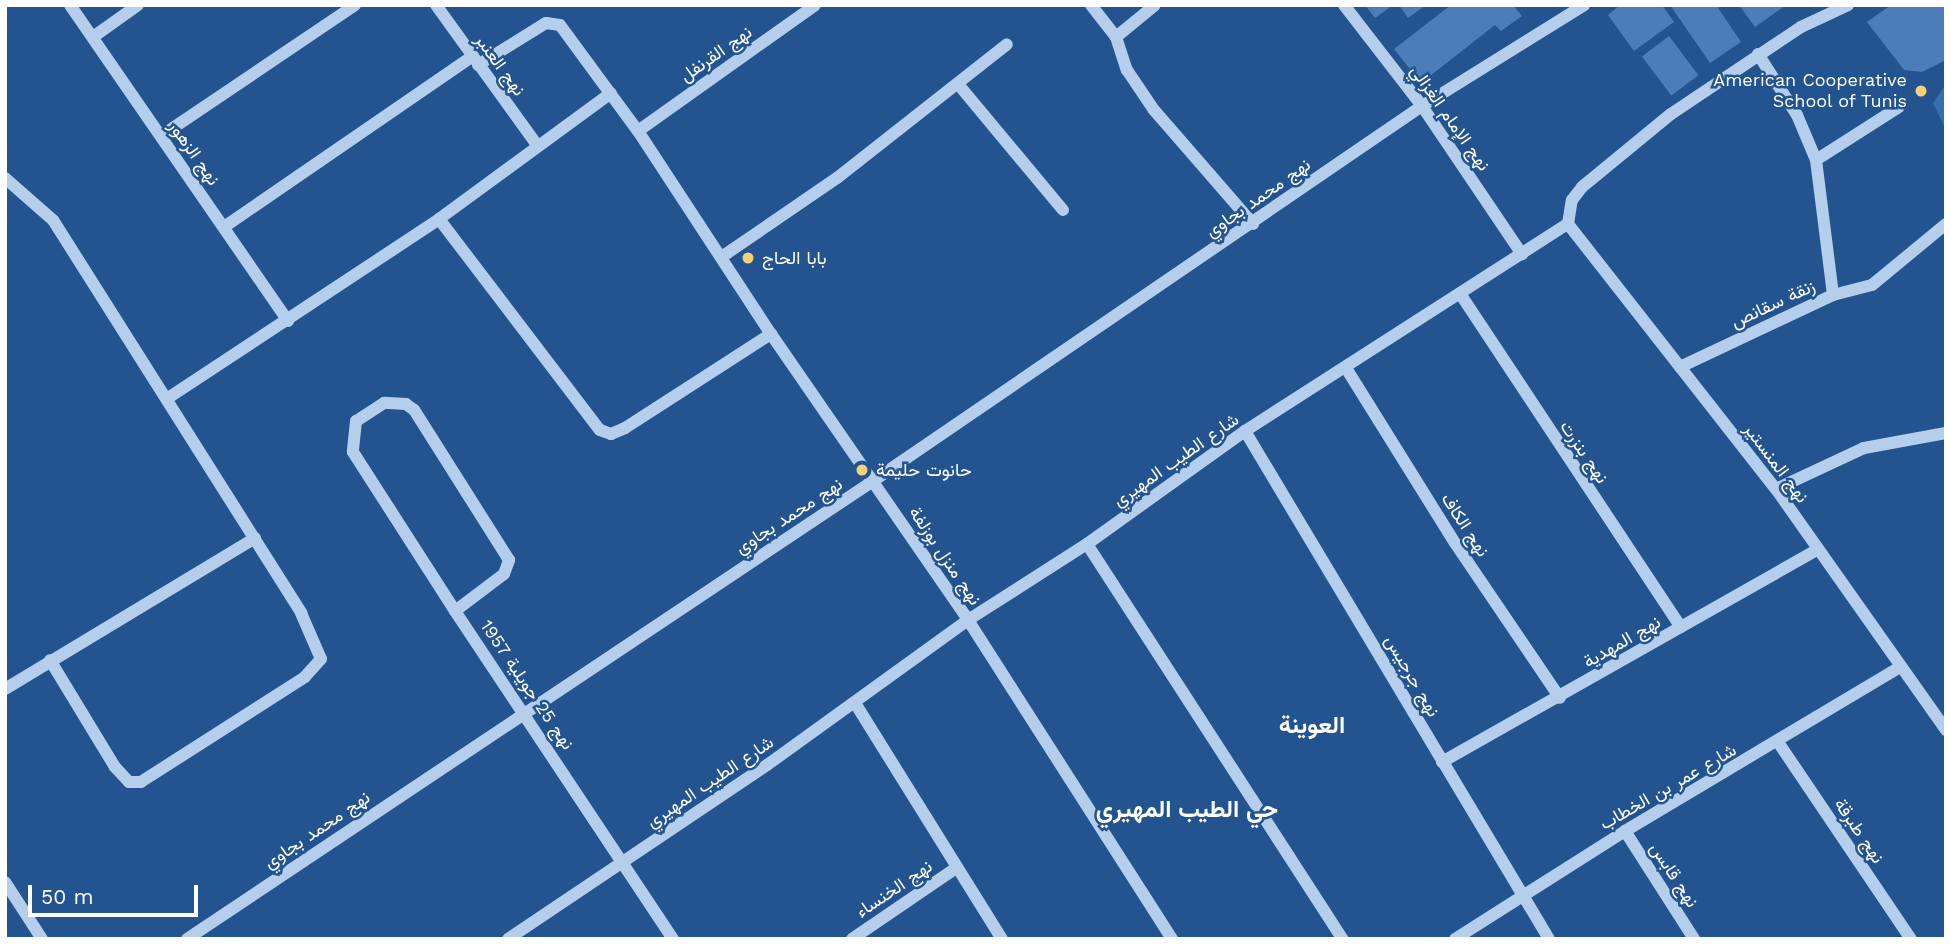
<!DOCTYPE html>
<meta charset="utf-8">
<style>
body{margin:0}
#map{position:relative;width:1951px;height:944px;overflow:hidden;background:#235490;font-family:"Work Sans",Vazirmatn,sans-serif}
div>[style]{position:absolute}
.green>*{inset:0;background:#376ead}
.building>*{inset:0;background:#4b7eb7;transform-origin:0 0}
.minor>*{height:12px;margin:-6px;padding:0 6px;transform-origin:6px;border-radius:6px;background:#b4ceec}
.dots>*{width:19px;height:19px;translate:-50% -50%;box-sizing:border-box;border:4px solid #235490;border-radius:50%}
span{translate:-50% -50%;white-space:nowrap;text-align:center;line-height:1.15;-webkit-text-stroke:5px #235490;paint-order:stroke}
.street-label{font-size:18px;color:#fff}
.poi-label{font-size:18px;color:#fff}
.right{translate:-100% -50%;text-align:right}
.left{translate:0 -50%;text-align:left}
.district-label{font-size:24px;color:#fff;font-weight:700}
.frame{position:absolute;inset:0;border:7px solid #fff;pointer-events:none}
.scale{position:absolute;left:28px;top:885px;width:170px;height:32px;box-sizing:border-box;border:4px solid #fff;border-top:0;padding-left:9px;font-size:21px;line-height:24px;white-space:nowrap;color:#fff;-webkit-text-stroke:5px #235490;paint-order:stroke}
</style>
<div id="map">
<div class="green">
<i style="clip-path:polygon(1946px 84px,1946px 130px,1933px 103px)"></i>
</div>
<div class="building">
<i style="clip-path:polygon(1365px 5px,1393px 5px,1375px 18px)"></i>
<i style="clip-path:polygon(1399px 5px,1426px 5px,1408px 18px)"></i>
<i style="clip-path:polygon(1451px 5px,1513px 5px,1522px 16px,1501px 31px,1495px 25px,1421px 83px,1394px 49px)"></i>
<i style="clip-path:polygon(1620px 5px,1662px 5px,1674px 22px,1634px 51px,1608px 15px)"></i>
<i style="clip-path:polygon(1670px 5px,1723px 5px,1718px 8px,1741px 42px,1710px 63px)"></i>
<i style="clip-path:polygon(1739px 5px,1786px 5px,1755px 27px)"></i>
<i style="clip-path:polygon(1891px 5px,1946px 5px,1946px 60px,1922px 72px,1904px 70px,1867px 22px)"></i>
<i style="left:1669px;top:36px;width:49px;height:34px;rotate:53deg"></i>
</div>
<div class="minor">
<i style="left:70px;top:5px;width:384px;rotate:55.4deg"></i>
<i style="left:436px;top:5px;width:173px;rotate:54.2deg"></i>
<i style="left:1091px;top:5px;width:41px;rotate:52deg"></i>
<i style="left:1116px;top:37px;width:35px;rotate:72deg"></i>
<i style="left:1127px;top:70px;width:48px;rotate:56deg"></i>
<i style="left:1154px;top:110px;width:151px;rotate:49deg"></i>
<i style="left:1344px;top:5px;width:128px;rotate:52.3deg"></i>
<i style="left:1422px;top:106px;width:179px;rotate:56deg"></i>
<i style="left:93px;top:37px;width:55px;rotate:-35.4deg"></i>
<i style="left:1116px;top:37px;width:50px;rotate:-39.4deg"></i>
<i style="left:1758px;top:54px;width:72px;rotate:57.4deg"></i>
<i style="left:1797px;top:115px;width:49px;rotate:67.1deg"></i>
<i style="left:1816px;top:160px;width:136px;rotate:82.8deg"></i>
<i style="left:478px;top:65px;width:80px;rotate:-31.7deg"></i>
<i style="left:546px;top:23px;width:14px;rotate:8deg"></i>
<i style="left:560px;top:25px;width:132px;rotate:53.7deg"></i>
<i style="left:638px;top:131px;width:243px;rotate:56.8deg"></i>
<i style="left:771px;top:334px;width:347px;rotate:55.4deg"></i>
<i style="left:968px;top:620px;width:379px;rotate:57.4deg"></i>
<i style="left:958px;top:84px;width:164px;rotate:50.2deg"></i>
<i style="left:638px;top:131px;width:217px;rotate:-35.4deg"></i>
<i style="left:161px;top:136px;width:234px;rotate:-34deg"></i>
<i style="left:1816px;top:160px;width:98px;rotate:-32.6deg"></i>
<i style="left:5px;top:178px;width:64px;rotate:41.2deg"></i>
<i style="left:53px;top:220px;width:465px;rotate:57.7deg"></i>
<i style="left:301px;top:613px;width:50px;rotate:66.5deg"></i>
<i style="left:321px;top:659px;width:24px;rotate:132deg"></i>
<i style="left:305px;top:677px;width:195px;rotate:147.4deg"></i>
<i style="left:141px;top:782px;width:12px;rotate:180deg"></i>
<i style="left:129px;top:782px;width:21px;rotate:-133deg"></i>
<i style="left:115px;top:767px;width:125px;rotate:-121.3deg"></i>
<i style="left:439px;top:219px;width:265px;rotate:52.7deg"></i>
<i style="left:600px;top:430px;width:12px;rotate:20deg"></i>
<i style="left:611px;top:434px;width:15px;rotate:-23deg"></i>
<i style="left:625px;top:428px;width:174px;rotate:-32.8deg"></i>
<i style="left:1568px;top:224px;width:337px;rotate:51.9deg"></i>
<i style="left:1776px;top:489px;width:295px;rotate:54.8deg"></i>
<i style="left:224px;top:227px;width:302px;rotate:-34.5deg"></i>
<i style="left:723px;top:256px;width:138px;rotate:-34.4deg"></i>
<i style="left:837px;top:178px;width:216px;rotate:-38.2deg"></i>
<i style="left:1461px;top:295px;width:398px;rotate:56.5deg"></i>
<i style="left:1680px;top:367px;width:169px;rotate:-25.2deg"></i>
<i style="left:1833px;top:295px;width:40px;rotate:-14.4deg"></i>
<i style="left:1872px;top:285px;width:96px;rotate:-39.5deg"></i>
<i style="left:1346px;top:368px;width:206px;rotate:58.1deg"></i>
<i style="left:1455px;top:543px;width:187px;rotate:55.9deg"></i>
<i style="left:168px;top:398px;width:325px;rotate:-33.4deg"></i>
<i style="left:439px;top:219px;width:213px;rotate:-36.2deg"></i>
<i style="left:1245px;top:431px;width:592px;rotate:59.1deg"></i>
<i style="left:1776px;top:489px;width:97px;rotate:-25deg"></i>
<i style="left:1864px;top:448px;width:83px;rotate:-10.4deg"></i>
<i style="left:1087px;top:544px;width:471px;rotate:57.1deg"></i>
<i style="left:455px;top:611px;width:61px;rotate:-37.1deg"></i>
<i style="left:504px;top:574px;width:15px;rotate:-70deg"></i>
<i style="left:509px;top:560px;width:178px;rotate:-122.3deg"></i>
<i style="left:414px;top:410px;width:10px;rotate:-143deg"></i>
<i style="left:406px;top:404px;width:22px;rotate:-177deg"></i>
<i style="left:384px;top:403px;width:33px;rotate:147deg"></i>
<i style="left:356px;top:421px;width:31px;rotate:96deg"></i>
<i style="left:353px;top:452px;width:189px;rotate:57.3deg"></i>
<i style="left:455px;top:611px;width:394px;rotate:56.4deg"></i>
<i style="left:5px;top:689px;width:292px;rotate:-31.1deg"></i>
<i style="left:855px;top:703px;width:278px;rotate:58.1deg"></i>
<i style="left:1778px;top:742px;width:238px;rotate:56deg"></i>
<i style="left:1442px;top:762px;width:432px;rotate:-29.5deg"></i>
<i style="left:1625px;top:831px;width:128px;rotate:57.4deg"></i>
<i style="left:5px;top:882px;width:68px;rotate:57deg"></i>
<i style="left:187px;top:939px;width:825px;rotate:-33.73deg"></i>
<i style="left:873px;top:481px;width:665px;rotate:-34.34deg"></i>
<i style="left:1422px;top:106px;width:191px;rotate:-31.9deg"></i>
<i style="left:508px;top:939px;width:312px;rotate:-33.9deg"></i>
<i style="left:767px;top:765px;width:248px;rotate:-35.8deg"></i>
<i style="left:968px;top:620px;width:141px;rotate:-32.6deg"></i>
<i style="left:1087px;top:544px;width:194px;rotate:-35.6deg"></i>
<i style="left:1245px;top:431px;width:384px;rotate:-32.7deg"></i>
<i style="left:1568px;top:224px;width:24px;rotate:-81deg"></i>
<i style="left:1572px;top:200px;width:16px;rotate:-52deg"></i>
<i style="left:1582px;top:187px;width:115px;rotate:-39.4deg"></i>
<i style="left:1671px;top:114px;width:156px;rotate:-33.8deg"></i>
<i style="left:1801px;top:27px;width:52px;rotate:-25.1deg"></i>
<i style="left:852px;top:939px;width:126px;rotate:-34.3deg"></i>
<i style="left:1455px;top:939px;width:201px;rotate:-32.4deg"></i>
<i style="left:1625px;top:831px;width:320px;rotate:-30.8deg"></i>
</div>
<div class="dots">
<i style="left:1921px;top:91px;background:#f8d076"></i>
<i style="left:748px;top:258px;background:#f8d076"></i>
<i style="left:862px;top:470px;background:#f8d076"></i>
</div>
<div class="street-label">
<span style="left:716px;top:54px;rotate:-35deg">نهج القرنفل</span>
<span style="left:500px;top:65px;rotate:54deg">نهج العنبر</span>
<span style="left:1450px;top:118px;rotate:55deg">نهج الإمام الغزالي</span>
<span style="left:194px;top:153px;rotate:55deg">نهج الزهور</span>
<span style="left:1258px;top:198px;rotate:-35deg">نهج محمد بجاوي</span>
<span style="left:1773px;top:304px;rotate:-25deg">زنقة سقانص</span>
<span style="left:1584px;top:452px;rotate:56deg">نهج بنزرت</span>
<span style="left:1176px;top:460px;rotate:-35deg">شارع الطيب المهيري</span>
<span style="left:1776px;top:463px;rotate:53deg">نهج المنستير</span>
<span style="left:789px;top:516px;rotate:-33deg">نهج محمد بجاوي</span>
<span style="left:1465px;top:525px;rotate:57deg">نهج الكاف</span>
<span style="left:945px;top:556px;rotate:56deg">نهج منزل بوزلفة</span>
<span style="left:1622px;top:642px;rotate:-30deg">نهج المهدية</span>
<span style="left:1412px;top:676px;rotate:60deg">نهج جرجيس</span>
<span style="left:527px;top:685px;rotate:56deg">نهج 25 جويلية 1957</span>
<span style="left:710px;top:782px;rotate:-34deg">شارع الطيب المهيري</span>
<span style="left:1668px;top:787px;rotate:-30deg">شارع عمر بن الخطاب</span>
<span style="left:317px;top:830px;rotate:-34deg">نهج محمد بجاوي</span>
<span style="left:1859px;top:831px;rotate:56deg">نهج طبرقة</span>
<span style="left:1674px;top:875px;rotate:57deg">نهج قابس</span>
<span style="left:894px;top:889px;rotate:-34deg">نهج الخنساء</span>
</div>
<div class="poi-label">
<span class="right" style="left:1907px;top:91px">American Cooperative<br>School of Tunis</span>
<span class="left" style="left:762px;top:258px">بابا الحاج</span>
<span class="left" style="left:876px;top:470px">حانوت حليمة</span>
</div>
<div class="district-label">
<span style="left:1312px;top:726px">العوينة</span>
<span style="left:1187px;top:810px">حي الطيب المهيري</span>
</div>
<div class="frame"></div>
<div class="scale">50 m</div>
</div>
